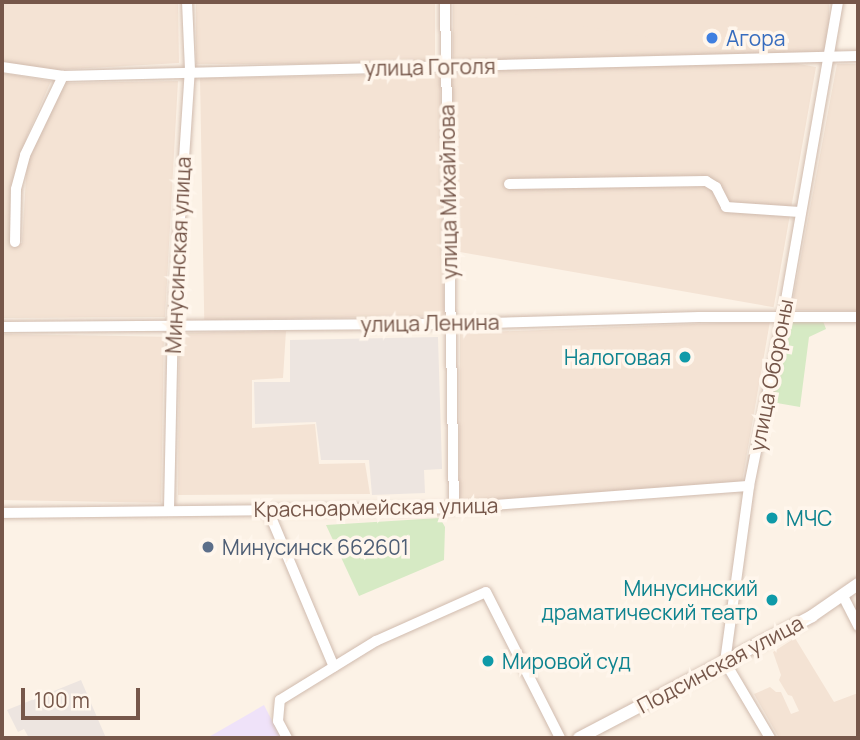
<!DOCTYPE html>
<meta charset="utf-8">
<style>
body{margin:0}
#map{position:relative;width:860px;height:740px;overflow:hidden;background:#fcf2e6;font-family:Manrope,sans-serif}
div>[style]{position:absolute}
.residential>*{inset:0;background:#f4e3d4;transform-origin:0 0}
.industrial>*{inset:0;background:#ede5e0}
.education>*{inset:0;background:#efe2f9}
.green>*{inset:0;background:#d6eac4}
.roads{filter:drop-shadow(0 0 2px #d0bbae) drop-shadow(0 0 2px #d0bbae)}
.minor>*{height:10px;margin:-5px;padding:0 5px;transform-origin:5px;border-radius:5px;background:#fff}
.tertiary>*{height:12px;margin:-6px;padding:0 6px;transform-origin:6px;border-radius:6px;background:#fff}
.dots>*{width:19px;height:19px;translate:-50% -50%;box-sizing:border-box;border:4px solid #fff6ec;border-radius:50%}
span{translate:-50% -50%;white-space:nowrap;text-align:center;line-height:1.15;-webkit-text-stroke:7px #fff6ec;paint-order:stroke}
.shop-label{font-size:21px;color:#366cbe}
.left{translate:0 -50%;text-align:left}
.street-label{font-size:21px;color:#76574a}
.culture-label{font-size:21px;color:#0d838f}
.right{translate:-100% -50%;text-align:right}
.service-label{font-size:21px;color:#4e5e75}
.frame{position:absolute;inset:0;border:4px solid #76574a;pointer-events:none}
.scale{position:absolute;left:21px;top:688px;width:119px;height:32px;box-sizing:border-box;border:4px solid #76574a;border-top:0;padding-left:9px;font-size:21px;line-height:24px;white-space:nowrap;color:#76574a;-webkit-text-stroke:5px #fff6ec;paint-order:stroke}
</style>
<div id="map">
<div class="residential">
<i style="clip-path:polygon(2px 2px,178px 2px,179px 63px,37px 71px,2px 62px)"></i>
<i style="left:196px;top:2px;width:239px;height:62px"></i>
<i style="left:453px;top:2px;width:376px;height:57px"></i>
<i style="clip-path:polygon(837px 64px,858px 64px,858px 311px,791px 310px)"></i>
<i style="left:816px;top:67px;width:244px;height:359px;rotate:100deg"></i>
<i style="clip-path:polygon(2px 73px,51px 81px,28px 134px,10px 190px,12px 244px,22px 243px,27px 162px,64px 83px,178px 81px,165px 317px,2px 318px)"></i>
<i style="left:440px;top:74px;width:242px;height:240px;rotate:89deg"></i>
<i style="clip-path:polygon(770px 321px,742px 482px,459px 502px,460px 333px)"></i>
<i style="clip-path:polygon(286px 331px,283px 378px,252px 380px,252px 428px,315px 424px,319px 464px,365px 463px,370px 494px,178px 495px,179px 333px)"></i>
<i style="left:2px;top:334px;width:162px;height:166px;rotate:1deg"></i>
<i style="clip-path:polygon(795px 638px,834px 702px,858px 693px,858px 738px,779px 738px,754px 694px,770px 687px,776px 692px,781px 692px,791px 714px,799px 711px,792px 696px,788px 695px,779px 680px,781px 675px,773px 652px)"></i>
</div>
<div class="industrial">
<i style="clip-path:polygon(438px 337px,442px 469px,424px 470px,425px 493px,372px 495px,369px 460px,321px 460px,316px 422px,255px 424px,254px 382px,290px 382px,290px 340px)"></i>
<i style="clip-path:polygon(81px 680px,106px 738px,29px 738px,24px 729px,18px 732px,7px 710px)"></i>
</div>
<div class="education">
<i style="clip-path:polygon(264px 705px,281px 738px,207px 738px)"></i>
</div>
<div class="green">
<i style="clip-path:polygon(787px 320px,823px 321px,826px 329px,809px 337px,800px 407px,771px 402px)"></i>
<i style="clip-path:polygon(440px 518px,445px 527px,444px 560px,359px 596px,326px 525px)"></i>
</div>
<div class="roads">
<div class="minor">
<i style="left:445px;top:2px;width:506px;rotate:88.98deg"></i>
<i style="left:2px;top:67px;width:62px;rotate:8.4deg"></i>
<i style="left:63px;top:76px;width:795px;rotate:-1.44deg"></i>
<i style="left:509px;top:184px;width:197px;rotate:-0.9deg"></i>
<i style="left:706px;top:181px;width:12px;rotate:31deg"></i>
<i style="left:716px;top:187px;width:22px;rotate:63deg"></i>
<i style="left:726px;top:207px;width:74px;rotate:3.9deg"></i>
<i style="left:15px;top:242px;width:53px;rotate:-88.9deg"></i>
<i style="left:16px;top:189px;width:35px;rotate:-75deg"></i>
<i style="left:25px;top:155px;width:88px;rotate:-64.3deg"></i>
<i style="left:2px;top:327px;width:448px;rotate:-0.4deg"></i>
<i style="left:450px;top:324px;width:249px;rotate:-1.6deg"></i>
<i style="left:699px;top:317px;width:159px"></i>
<i style="left:169px;top:509px;width:185px;rotate:-88.8deg"></i>
<i style="left:173px;top:324px;width:255px;rotate:-86.2deg"></i>
<i style="left:190px;top:70px;width:68px;rotate:-92.5deg"></i>
<i style="left:268px;top:510px;width:170px;rotate:67.2deg"></i>
<i style="left:2px;top:513px;width:452px;rotate:-0.6deg"></i>
<i style="left:454px;top:508px;width:296px;rotate:-4.3deg"></i>
<i style="left:843px;top:596px;width:34px;rotate:63deg"></i>
<i style="left:287px;top:738px;width:19px;rotate:-118deg"></i>
<i style="left:278px;top:721px;width:21px;rotate:-85deg"></i>
<i style="left:280px;top:700px;width:113px;rotate:-31.6deg"></i>
<i style="left:376px;top:641px;width:120px;rotate:-24deg"></i>
<i style="left:486px;top:592px;width:164px;rotate:63.1deg"></i>
<i style="left:770px;top:738px;width:88px;rotate:-120.6deg"></i>
<i style="left:725px;top:662px;width:178px;rotate:-82.2deg"></i>
<i style="left:749px;top:486px;width:172px;rotate:-78.6deg"></i>
<i style="left:783px;top:317px;width:320px;rotate:-80.1deg"></i>
</div>
<div class="tertiary">
<i style="left:579px;top:738px;width:263px;rotate:-27.6deg"></i>
<i style="left:812px;top:616px;width:56px;rotate:-34.8deg"></i>
</div>
</div>
<div class="dots">
<i style="left:712px;top:38px;background:#3f7fe0"></i>
<i style="left:685px;top:357px;background:#0f9aa8"></i>
<i style="left:772px;top:518px;background:#0f9aa8"></i>
<i style="left:208px;top:547px;background:#5c6f8a"></i>
<i style="left:772px;top:600px;background:#0f9aa8"></i>
<i style="left:488px;top:661px;background:#0f9aa8"></i>
</div>
<div class="shop-label">
<span class="left" style="left:726px;top:38px">Агора</span>
</div>
<div class="street-label">
<span style="left:430px;top:67px;rotate:-1deg">улица Гоголя</span>
<span style="left:448px;top:192px;rotate:-91deg">улица Михайлова</span>
<span style="left:178px;top:255px;rotate:-87deg">Минусинская улица</span>
<span style="left:430px;top:323px;rotate:-1deg">улица Ленина</span>
<span style="left:771px;top:375px;rotate:-79deg">улица Обороны</span>
<span style="left:376px;top:507px;rotate:-1deg">Красноармейская улица</span>
<span style="left:720px;top:664px;rotate:-28deg">Подсинская улица</span>
</div>
<div class="culture-label">
<span class="right" style="left:671px;top:357px">Налоговая</span>
<span class="left" style="left:786px;top:518px">МЧС</span>
<span class="right" style="left:758px;top:600px">Минусинский<br>драматический театр</span>
<span class="left" style="left:502px;top:661px">Мировой суд</span>
</div>
<div class="service-label">
<span class="left" style="left:222px;top:547px">Минусинск 662601</span>
</div>
<div class="frame"></div>
<div class="scale">100 m</div>
</div>
